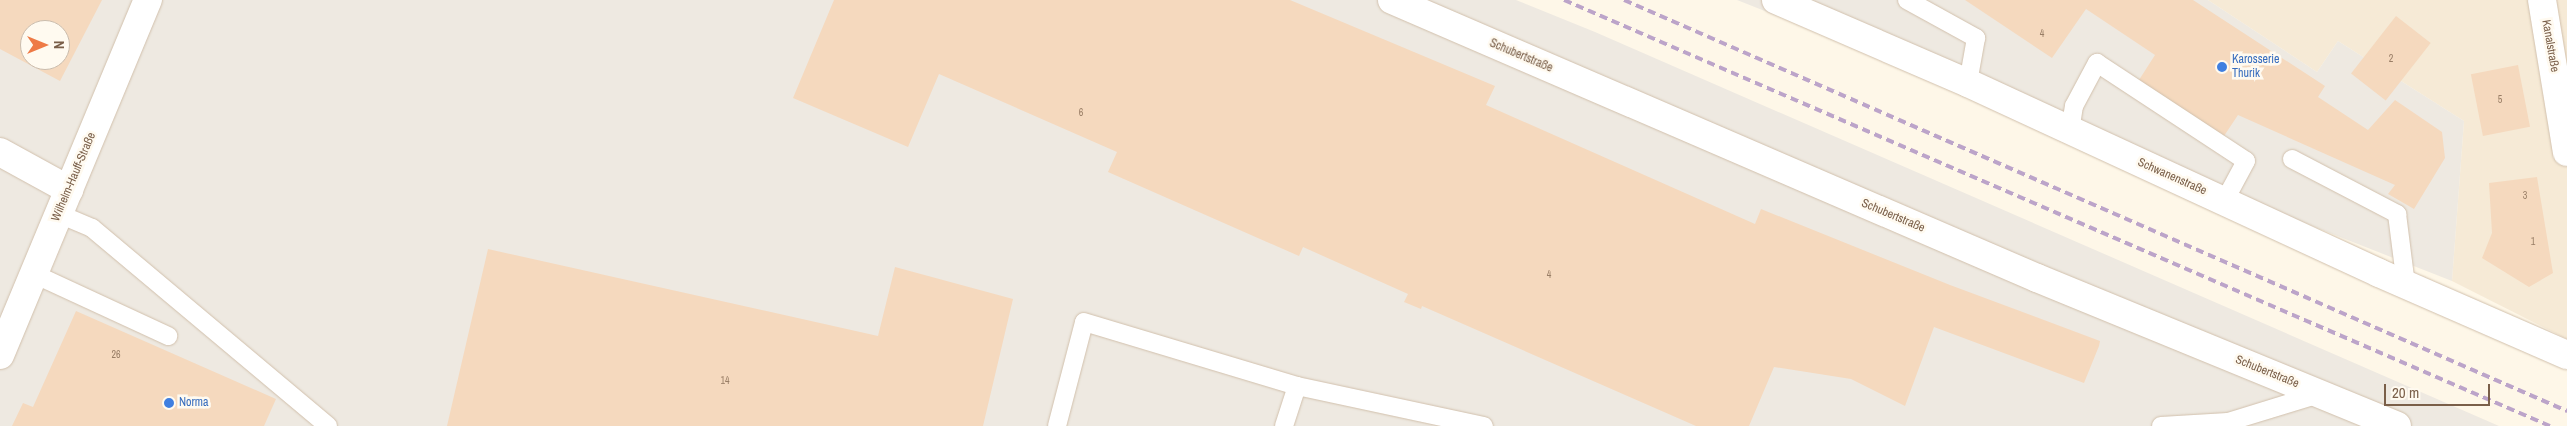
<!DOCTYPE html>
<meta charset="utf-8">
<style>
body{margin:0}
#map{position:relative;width:2567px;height:426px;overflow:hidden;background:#fef7e8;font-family:"Archivo Narrow",sans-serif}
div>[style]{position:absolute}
.residential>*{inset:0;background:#f6ead6}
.industrial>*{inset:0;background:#eee9e1}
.building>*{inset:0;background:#f5d9be;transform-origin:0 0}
.roads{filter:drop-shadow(0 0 1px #d1c0ac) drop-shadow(0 0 1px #d1c0ac)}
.service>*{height:18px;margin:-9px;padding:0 9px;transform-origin:9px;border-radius:9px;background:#fff}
.minor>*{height:28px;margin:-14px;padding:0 14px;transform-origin:14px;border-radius:14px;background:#fff}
.rail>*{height:4px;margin-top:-2px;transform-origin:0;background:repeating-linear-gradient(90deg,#bca4c9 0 8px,transparent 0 13px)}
.dots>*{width:14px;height:14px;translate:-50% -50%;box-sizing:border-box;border:2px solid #fffaf0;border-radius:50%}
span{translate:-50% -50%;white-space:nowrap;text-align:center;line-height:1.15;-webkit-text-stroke:5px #fffaf0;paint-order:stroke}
.number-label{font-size:10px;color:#997e66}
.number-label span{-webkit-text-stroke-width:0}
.street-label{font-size:12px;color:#7a5f49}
.shop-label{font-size:12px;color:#366cbe}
.left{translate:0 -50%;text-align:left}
.north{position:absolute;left:20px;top:20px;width:50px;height:50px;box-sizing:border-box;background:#fffaf0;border:1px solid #cabcad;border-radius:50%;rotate:90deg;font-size:14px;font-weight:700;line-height:20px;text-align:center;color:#7a5f49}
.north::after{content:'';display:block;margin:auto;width:18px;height:22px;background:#ee7a46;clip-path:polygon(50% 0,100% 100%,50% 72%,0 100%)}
.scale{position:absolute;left:2384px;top:384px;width:106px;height:22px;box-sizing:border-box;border:2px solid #7a5f49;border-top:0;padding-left:6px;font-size:15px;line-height:18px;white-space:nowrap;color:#7a5f49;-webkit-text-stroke:4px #fffaf0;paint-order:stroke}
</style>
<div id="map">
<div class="residential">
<i style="clip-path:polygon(2208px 0,2567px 0,2567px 339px,2452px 281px,2464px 121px,2338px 41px,2317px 72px)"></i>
</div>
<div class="industrial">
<i style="clip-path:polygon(evenodd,0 0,1516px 0,1595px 32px,2499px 426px,0 426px,0 0,30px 30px,60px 30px,60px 60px,30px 60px,30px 30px)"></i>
<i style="clip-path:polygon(1737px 0,2208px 0,2317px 72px,2338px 41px,2464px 121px,2452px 281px)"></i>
</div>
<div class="building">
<i style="clip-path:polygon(evenodd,0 0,102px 0,60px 81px,0 49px,0 0,30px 30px,60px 30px,60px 60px,30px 60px,30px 30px)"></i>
<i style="clip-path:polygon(834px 0,1290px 0,1495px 86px,1486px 105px,1755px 224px,1761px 209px,1950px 285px,2100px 341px,2099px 346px,2084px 383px,1934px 327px,1905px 406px,1851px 379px,1774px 367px,1749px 426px,1696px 426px,1422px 306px,1421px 309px,1404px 302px,1408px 294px,1303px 247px,1299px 256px,1108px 172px,1117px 152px,939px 74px,908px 147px,793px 98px)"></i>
<i style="clip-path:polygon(1965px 0,2193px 0,2325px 86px,2318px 97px,2368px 130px,2395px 100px,2442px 132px,2445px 158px,2414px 209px,2388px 194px,2395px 185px,2238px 115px,2224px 136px,2139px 80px,2155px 55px,2086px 9px,2052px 58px)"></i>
<i style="left:2396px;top:16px;width:44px;height:73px;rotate:38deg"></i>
<i style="left:2518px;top:65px;width:63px;height:48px;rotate:79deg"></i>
<i style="clip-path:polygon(2537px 177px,2553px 273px,2529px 287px,2482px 258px,2492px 233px,2489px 183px)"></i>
<i style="clip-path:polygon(488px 249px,878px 336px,895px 267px,1013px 299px,983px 426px,447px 426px)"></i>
<i style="clip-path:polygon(76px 311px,276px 399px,264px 426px,12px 426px,23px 403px,33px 407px)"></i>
</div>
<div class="roads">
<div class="service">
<i style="left:1907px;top:0;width:79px;rotate:28.8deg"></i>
<i style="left:1976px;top:38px;width:46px;rotate:100.1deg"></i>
<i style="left:2070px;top:131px;width:25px;rotate:-81deg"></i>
<i style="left:2074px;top:106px;width:49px;rotate:-61.9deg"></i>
<i style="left:2097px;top:63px;width:178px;rotate:33.3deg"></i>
<i style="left:2246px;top:161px;width:44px;rotate:118.3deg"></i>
<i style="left:2292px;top:159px;width:119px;rotate:27.6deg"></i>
<i style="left:2397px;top:214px;width:72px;rotate:82.8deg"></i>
<i style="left:59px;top:214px;width:36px;rotate:23deg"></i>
<i style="left:92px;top:228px;width:308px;rotate:40deg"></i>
<i style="left:34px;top:274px;width:148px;rotate:24.8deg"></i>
<i style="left:1057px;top:426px;width:107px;rotate:-75.4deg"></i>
<i style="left:1084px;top:322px;width:222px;rotate:16.7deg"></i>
<i style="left:1297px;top:386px;width:191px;rotate:12.1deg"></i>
<i style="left:1284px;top:426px;width:42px;rotate:-72deg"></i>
<i style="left:2161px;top:426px;width:67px;rotate:-3.4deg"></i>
<i style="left:2228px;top:422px;width:95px;rotate:-17.1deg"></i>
</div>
<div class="minor">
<i style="left:1392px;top:0;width:702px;rotate:23.32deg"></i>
<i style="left:2037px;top:278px;width:389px;rotate:22.3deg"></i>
<i style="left:1776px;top:0;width:209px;rotate:23.4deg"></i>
<i style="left:1968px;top:83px;width:453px;rotate:24.8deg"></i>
<i style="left:2379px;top:273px;width:205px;rotate:23.6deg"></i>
<i style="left:2542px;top:0;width:154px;rotate:80.7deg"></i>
<i style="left:0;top:152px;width:79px;rotate:28.8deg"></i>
<i style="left:0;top:355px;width:385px;rotate:-67.4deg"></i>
</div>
</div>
<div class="rail">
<i style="left:1564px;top:0;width:1074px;rotate:23.37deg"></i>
<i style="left:1624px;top:0;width:1029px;rotate:23.55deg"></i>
</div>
<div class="dots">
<i style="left:2222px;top:67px;background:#3f7fe0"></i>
<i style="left:169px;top:403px;background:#3f7fe0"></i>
</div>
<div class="number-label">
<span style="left:2042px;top:34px">4</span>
<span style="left:2391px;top:59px">2</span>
<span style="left:2500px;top:100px">5</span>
<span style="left:1081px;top:113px">6</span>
<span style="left:2525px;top:196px">3</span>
<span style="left:2533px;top:242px">1</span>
<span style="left:1549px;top:275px">4</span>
<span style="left:116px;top:355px">26</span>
<span style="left:725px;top:381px">14</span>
</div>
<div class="street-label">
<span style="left:2550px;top:46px;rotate:80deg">Kanalstraße</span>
<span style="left:1521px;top:56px;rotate:23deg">Schubertstraße</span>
<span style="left:74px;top:177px;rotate:-67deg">Wilhelm-Hauff-Straße</span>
<span style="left:2172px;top:177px;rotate:24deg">Schwanenstraße</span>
<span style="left:1893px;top:216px;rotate:23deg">Schubertstraße</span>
<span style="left:2267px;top:372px;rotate:22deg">Schubertstraße</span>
</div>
<div class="shop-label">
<span class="left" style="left:2232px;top:67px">Karosserie<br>Thurik</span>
<span class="left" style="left:179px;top:403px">Norma</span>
</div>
<div class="north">N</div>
<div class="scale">20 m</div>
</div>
